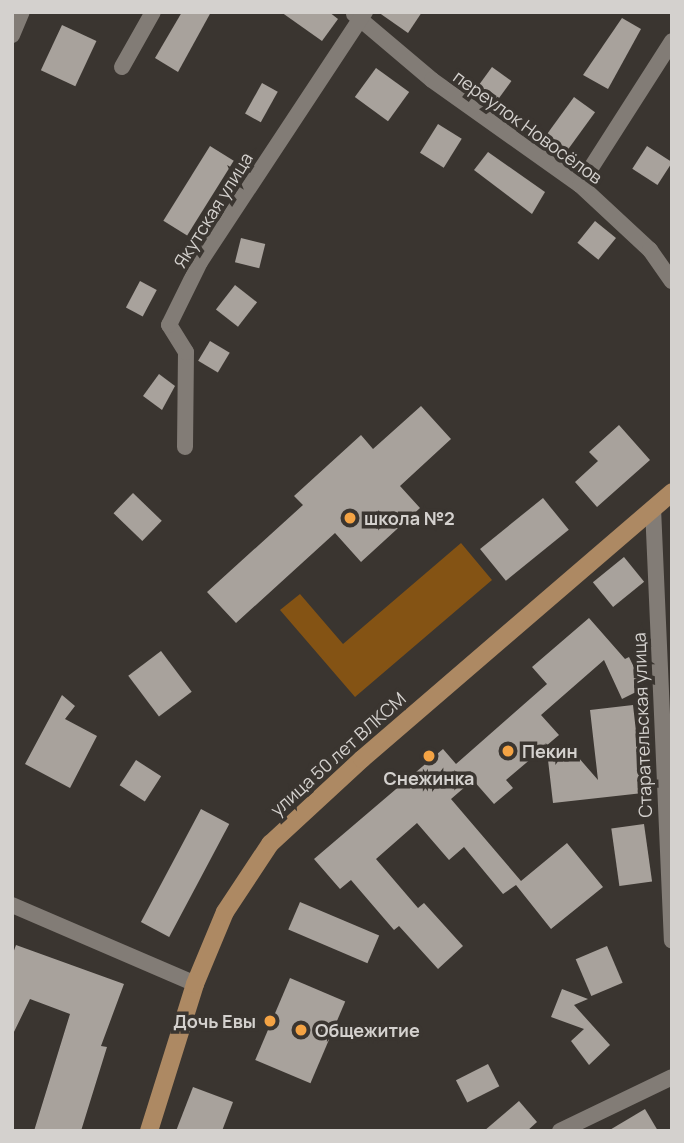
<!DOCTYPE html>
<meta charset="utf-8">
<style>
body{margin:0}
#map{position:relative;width:684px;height:1143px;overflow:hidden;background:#3a3530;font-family:Manrope,sans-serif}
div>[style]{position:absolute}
.green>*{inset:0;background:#845314}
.building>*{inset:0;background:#a8a29c;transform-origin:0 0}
.street>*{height:16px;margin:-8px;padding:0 8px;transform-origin:8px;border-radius:8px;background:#827c76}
.primary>*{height:18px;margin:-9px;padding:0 9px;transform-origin:9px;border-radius:9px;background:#ad8963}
.dots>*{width:19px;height:19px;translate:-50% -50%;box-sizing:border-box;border:4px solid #3a3530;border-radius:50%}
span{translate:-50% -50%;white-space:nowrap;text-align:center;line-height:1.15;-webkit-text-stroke:7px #3a3530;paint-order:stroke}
.street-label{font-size:18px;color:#d4d1ce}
.poi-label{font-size:18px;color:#d4d1ce;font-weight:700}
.left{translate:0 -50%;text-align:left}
.right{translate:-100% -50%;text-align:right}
.frame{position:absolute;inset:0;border:14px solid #d4d1ce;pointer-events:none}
</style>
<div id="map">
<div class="green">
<i style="clip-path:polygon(461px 543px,492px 580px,355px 697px,280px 610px,300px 594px,343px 644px)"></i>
</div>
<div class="building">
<i style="clip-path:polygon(182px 12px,211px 12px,178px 72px,155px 58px)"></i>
<i style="clip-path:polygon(281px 12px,329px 12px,338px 19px,322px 41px)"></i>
<i style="clip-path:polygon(378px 12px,422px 12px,408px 33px)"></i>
<i style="clip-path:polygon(622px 18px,641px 29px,608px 89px,583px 75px)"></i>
<i style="left:62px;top:25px;width:38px;height:50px;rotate:25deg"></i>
<i style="left:492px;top:67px;width:24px;height:34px;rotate:36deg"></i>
<i style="left:376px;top:68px;width:41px;height:36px;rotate:36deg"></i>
<i style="left:262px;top:83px;width:18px;height:35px;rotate:29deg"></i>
<i style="left:574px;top:97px;width:26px;height:51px;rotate:36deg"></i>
<i style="left:438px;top:124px;width:28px;height:34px;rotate:32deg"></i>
<i style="left:210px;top:146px;width:28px;height:88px;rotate:32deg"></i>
<i style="left:647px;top:146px;width:30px;height:27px;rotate:33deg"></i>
<i style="clip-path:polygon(488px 152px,545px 192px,532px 214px,474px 170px)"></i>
<i style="left:595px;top:221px;width:27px;height:28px;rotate:39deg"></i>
<i style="left:241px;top:238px;width:25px;height:25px;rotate:14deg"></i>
<i style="left:140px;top:281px;width:19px;height:30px;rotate:28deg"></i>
<i style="left:235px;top:285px;width:28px;height:31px;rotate:38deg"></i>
<i style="left:210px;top:341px;width:23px;height:23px;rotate:31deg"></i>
<i style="clip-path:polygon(159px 374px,175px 386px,162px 410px,143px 396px)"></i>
<i style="clip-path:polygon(421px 406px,451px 439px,400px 486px,420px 508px,361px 562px,335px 533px,236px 623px,207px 592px,303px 505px,294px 496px,361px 435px,373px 449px)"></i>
<i style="clip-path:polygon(619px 425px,650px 460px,597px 507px,575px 482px,598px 461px,589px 452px)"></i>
<i style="left:133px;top:493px;width:40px;height:28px;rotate:44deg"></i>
<i style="left:543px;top:498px;width:41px;height:81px;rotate:51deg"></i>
<i style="left:624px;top:557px;width:32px;height:40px;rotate:51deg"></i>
<i style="clip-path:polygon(589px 618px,625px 659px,629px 657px,644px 688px,622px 699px,604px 660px,541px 715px,559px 735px,506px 780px,513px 788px,494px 804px,473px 780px,451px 799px,521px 881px,567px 843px,603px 887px,551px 929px,516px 885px,503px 894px,464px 847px,449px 860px,417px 823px,376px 859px,418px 908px,424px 903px,463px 946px,438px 969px,399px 926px,394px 930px,351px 880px,340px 889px,314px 859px,443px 749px,456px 764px,547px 684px,532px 667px)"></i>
<i style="left:161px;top:651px;width:51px;height:41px;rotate:53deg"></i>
<i style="clip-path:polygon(62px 695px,75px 706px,65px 719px,97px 736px,70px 788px,25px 764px)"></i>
<i style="clip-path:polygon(633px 705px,643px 793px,553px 803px,548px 760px,578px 757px,598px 780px,590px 710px)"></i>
<i style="left:136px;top:760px;width:30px;height:30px;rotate:33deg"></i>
<i style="left:201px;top:809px;width:32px;height:128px;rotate:28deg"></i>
<i style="left:644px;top:824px;width:58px;height:33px;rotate:82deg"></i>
<i style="left:300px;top:902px;width:86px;height:30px;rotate:23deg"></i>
<i style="clip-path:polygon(16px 945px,124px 984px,101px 1046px,107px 1047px,81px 1131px,34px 1131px,70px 1014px,30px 999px,12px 1036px,12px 956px)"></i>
<i style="left:607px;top:946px;width:40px;height:34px;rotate:67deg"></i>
<i style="left:290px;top:978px;width:60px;height:89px;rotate:23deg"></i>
<i style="clip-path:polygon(562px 989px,588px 999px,574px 1005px,610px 1045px,589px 1065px,571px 1041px,584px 1029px,551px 1017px)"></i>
<i style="left:488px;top:1064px;width:25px;height:36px;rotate:63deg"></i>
<i style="clip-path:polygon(193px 1087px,233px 1102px,222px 1131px,176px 1131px)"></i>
<i style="clip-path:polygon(519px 1101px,537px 1122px,527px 1131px,484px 1131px)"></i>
<i style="clip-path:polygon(645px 1109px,658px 1131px,608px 1131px)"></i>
</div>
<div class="street">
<i style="left:354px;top:14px;width:102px;rotate:40.2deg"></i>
<i style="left:432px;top:80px;width:181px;rotate:35.4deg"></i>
<i style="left:580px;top:185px;width:96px;rotate:42.9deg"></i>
<i style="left:650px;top:250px;width:38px;rotate:55deg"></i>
<i style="left:12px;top:35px;width:25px;rotate:-67deg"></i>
<i style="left:122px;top:67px;width:63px;rotate:-60.6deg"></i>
<i style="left:580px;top:185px;width:171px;rotate:-57.4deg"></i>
<i style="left:185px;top:447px;width:95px;rotate:-89.4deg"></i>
<i style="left:186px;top:352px;width:32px;rotate:-122deg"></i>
<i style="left:169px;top:325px;width:70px;rotate:-63.8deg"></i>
<i style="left:200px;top:262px;width:300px;rotate:-56.6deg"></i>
<i style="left:653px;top:508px;width:433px;rotate:87.5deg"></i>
<i style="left:12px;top:905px;width:199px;rotate:23.3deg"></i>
<i style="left:560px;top:1131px;width:124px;rotate:-25.7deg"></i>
</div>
<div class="primary">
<i style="left:149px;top:1131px;width:154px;rotate:-72.6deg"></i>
<i style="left:195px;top:984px;width:78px;rotate:-67.4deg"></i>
<i style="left:225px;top:912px;width:82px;rotate:-56.5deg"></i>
<i style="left:270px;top:844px;width:125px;rotate:-42.7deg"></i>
<i style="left:362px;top:759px;width:409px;rotate:-40.7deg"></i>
</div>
<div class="dots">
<i style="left:350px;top:518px;background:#f4a344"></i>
<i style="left:508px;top:751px;background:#f4a344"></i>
<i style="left:429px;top:756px;background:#f4a344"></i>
<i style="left:270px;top:1021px;background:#f4a344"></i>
<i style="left:301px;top:1030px;background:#f4a344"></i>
</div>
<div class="street-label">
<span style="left:528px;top:127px;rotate:36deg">переулок Новосёлов</span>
<span style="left:213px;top:210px;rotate:-58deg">Якутская улица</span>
<span style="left:642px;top:725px;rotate:-92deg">Старательская улица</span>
<span style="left:338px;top:754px;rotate:-42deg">улица 50 лет ВЛКСМ</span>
</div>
<div class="poi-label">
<span class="left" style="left:364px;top:518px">школа №2</span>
<span class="left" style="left:522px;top:751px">Пекин</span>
<span style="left:429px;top:778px">Снежинка</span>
<span class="right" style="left:256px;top:1021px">Дочь Евы</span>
<span class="left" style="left:315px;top:1030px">Общежитие</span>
</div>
<div class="frame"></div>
</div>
